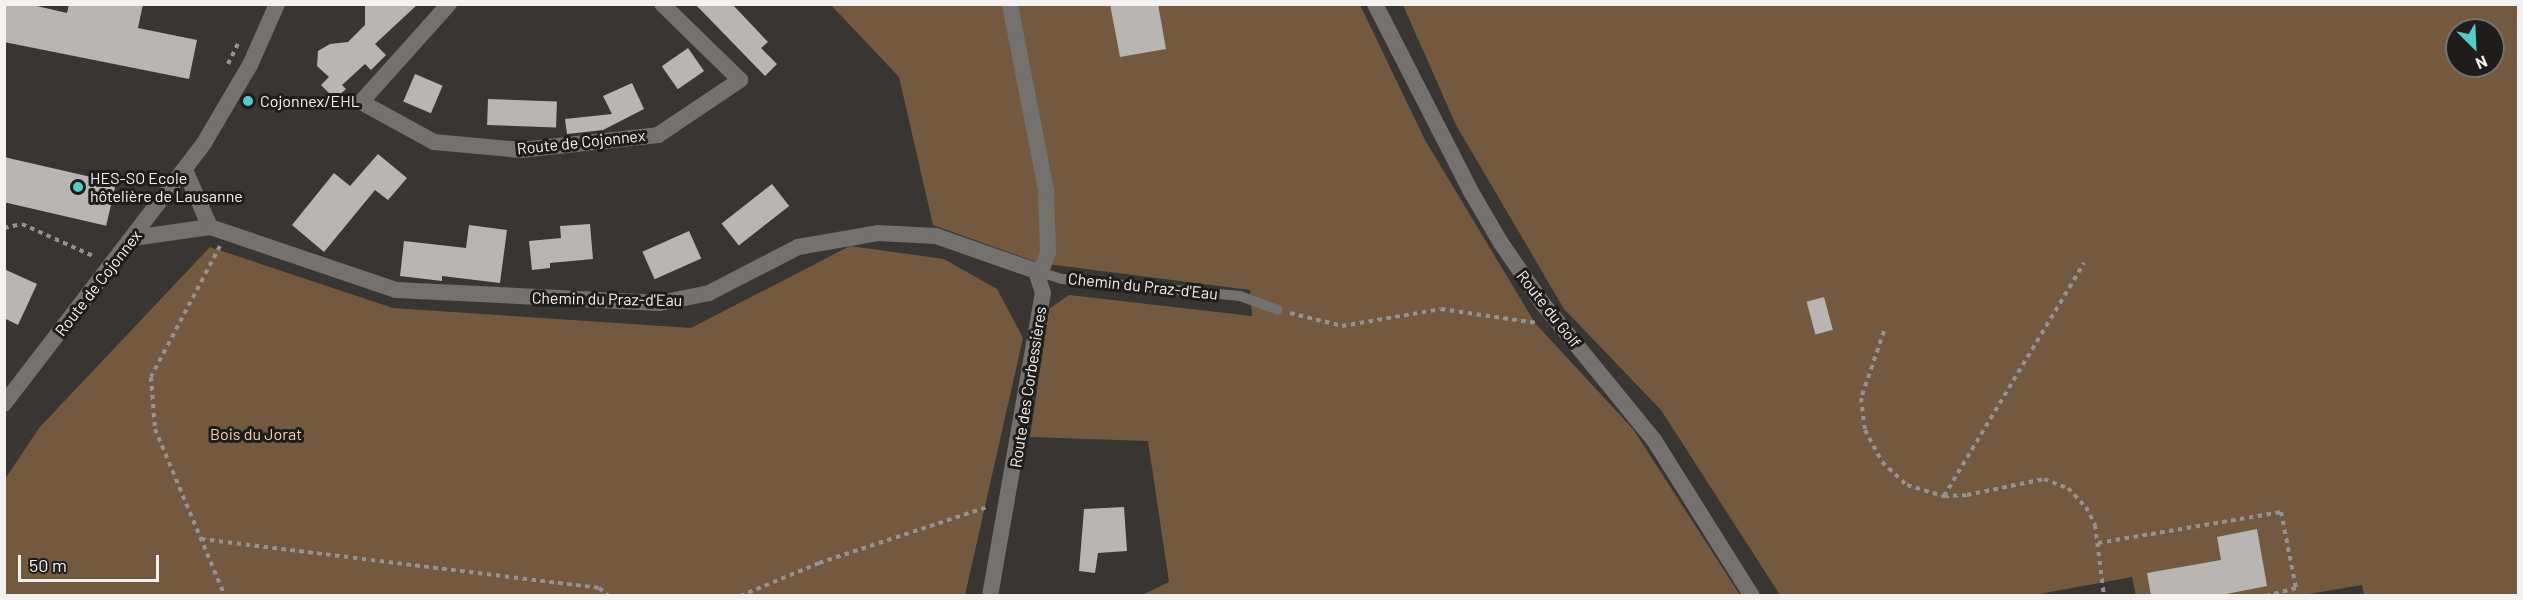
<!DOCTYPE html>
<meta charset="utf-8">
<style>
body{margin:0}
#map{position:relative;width:2523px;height:600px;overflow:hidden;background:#383533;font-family:Barlow,sans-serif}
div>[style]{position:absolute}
.green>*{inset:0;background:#725940}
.building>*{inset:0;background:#b9b5b2;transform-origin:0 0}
.path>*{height:4px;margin-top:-2px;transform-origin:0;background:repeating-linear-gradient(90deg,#959391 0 4.5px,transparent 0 9px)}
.service>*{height:10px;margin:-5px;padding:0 5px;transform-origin:5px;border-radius:5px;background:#74716e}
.minor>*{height:16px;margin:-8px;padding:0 8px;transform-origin:8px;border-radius:8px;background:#74716e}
.tertiary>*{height:16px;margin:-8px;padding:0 8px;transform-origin:8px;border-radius:8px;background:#74716e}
.secondary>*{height:16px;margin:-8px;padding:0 8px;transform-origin:8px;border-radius:8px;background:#74716e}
.dots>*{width:16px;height:16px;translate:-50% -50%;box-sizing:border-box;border:3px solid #1e1d1c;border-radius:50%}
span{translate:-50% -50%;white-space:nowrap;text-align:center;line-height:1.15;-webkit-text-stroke:6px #1e1d1c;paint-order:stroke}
.poi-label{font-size:16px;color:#f4f2f1}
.left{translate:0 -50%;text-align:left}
.street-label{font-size:16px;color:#f4f2f1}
.park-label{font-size:16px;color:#f8d0aa}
.frame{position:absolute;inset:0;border:6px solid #f4f2f1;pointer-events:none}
.north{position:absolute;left:2445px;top:18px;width:60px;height:60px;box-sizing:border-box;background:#1e1d1c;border:2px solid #747271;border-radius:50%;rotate:156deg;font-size:16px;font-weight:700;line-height:24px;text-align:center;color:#f4f2f1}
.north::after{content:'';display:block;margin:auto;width:21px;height:27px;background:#54cdc7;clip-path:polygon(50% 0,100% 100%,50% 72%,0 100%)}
.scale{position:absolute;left:18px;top:555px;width:141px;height:27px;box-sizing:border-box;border:3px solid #f4f2f1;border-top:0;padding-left:8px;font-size:18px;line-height:21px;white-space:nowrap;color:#f4f2f1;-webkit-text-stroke:4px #1e1d1c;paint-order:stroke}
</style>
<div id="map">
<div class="green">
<i style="clip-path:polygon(831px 5px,1360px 5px,1425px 140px,1535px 323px,1633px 429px,1740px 595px,1142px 595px,1169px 582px,1148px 441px,1030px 437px,1049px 309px,1069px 295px,1252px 316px,1250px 290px,1039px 263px,933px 225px,899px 77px)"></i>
<i style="clip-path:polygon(evenodd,1403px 5px,2518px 5px,2518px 595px,2364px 595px,2362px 585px,2303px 595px,2136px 596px,2132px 577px,2034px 595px,1780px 595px,1661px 410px,1564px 309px,1456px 125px,1403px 5px,2457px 30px,2493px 30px,2493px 66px,2457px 66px,2457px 30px)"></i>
<i style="clip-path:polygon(850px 246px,944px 259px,997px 289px,1023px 338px,965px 595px,5px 596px,5px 479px,39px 428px,210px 247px,393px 308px,691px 328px)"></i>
</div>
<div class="building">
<i style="clip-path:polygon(4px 4px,28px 4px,67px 13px,69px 4px,143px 4px,138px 28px,197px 40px,189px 79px,4px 42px)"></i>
<i style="clip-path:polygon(365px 4px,418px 4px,375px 44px,386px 55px,371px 70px,365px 64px,342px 85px,346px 89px,335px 99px,321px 85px,329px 77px,317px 66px,318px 51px,330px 44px,348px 42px,365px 25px)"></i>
<i style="clip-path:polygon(695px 4px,732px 4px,768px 42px,761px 48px,777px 64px,765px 76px)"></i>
<i style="clip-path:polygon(1110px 4px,1158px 4px,1166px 49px,1120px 57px)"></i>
<i style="left:688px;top:48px;width:28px;height:32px;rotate:55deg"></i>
<i style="left:415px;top:74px;width:30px;height:30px;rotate:23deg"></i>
<i style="clip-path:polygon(632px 83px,644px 109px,603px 130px,567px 134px,565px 119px,612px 114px,603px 96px)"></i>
<i style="left:488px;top:99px;width:69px;height:26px;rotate:2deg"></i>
<i style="clip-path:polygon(378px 154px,407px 178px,388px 200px,375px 190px,324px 252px,292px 225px,334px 173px,350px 186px)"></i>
<i style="left:4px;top:157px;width:115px;height:44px;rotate:13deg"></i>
<i style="left:772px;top:184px;width:28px;height:64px;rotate:52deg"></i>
<i style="clip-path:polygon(590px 224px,593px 259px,550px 263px,550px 268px,532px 270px,529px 241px,561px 238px,560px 226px)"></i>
<i style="clip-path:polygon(469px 225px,507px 230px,500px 283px,442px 276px,442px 281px,400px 276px,404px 241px,466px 248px)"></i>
<i style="left:689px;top:231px;width:30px;height:51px;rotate:66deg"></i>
<i style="clip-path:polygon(4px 269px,37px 284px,18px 325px,4px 318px)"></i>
<i style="left:1824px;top:297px;width:34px;height:18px;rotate:75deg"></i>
<i style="clip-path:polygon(1124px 507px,1127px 551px,1098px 553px,1095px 573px,1079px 571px,1084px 509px)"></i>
<i style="clip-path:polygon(2257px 529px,2267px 586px,2216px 596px,2151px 596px,2147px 573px,2221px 560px,2217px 537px)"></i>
</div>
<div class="path">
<i style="left:228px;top:64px;width:25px;rotate:-64deg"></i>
<i style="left:4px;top:228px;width:18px;rotate:-13deg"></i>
<i style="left:22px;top:224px;width:80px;rotate:24.3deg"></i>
<i style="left:220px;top:246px;width:148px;rotate:117.8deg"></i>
<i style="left:151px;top:377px;width:52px;rotate:85.6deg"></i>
<i style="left:155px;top:429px;width:181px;rotate:67.3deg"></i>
<i style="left:1290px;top:313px;width:54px;rotate:14deg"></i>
<i style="left:1342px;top:326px;width:100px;rotate:-9.7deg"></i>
<i style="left:1441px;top:309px;width:97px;rotate:8.3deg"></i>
<i style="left:1884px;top:331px;width:71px;rotate:108.9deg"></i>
<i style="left:1861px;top:398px;width:32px;rotate:83deg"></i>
<i style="left:1865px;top:430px;width:36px;rotate:62deg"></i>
<i style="left:1882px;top:462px;width:34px;rotate:43deg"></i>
<i style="left:1907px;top:485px;width:39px;rotate:17deg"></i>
<i style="left:1944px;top:496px;width:23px;rotate:-2deg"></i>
<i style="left:1967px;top:495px;width:79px;rotate:-11.7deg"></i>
<i style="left:2044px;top:479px;width:26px;rotate:21deg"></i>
<i style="left:2068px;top:488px;width:26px;rotate:47deg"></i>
<i style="left:2086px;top:507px;width:20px;rotate:63deg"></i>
<i style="left:2095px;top:525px;width:72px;rotate:82.8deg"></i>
<i style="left:1944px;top:496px;width:272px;rotate:-59deg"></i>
<i style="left:201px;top:539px;width:401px;rotate:7deg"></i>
<i style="left:599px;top:588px;width:13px;rotate:39deg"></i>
<i style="left:2098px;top:543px;width:186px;rotate:-9.6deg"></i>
<i style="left:2281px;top:512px;width:77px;rotate:78.8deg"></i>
<i style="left:2296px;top:588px;width:30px;rotate:165deg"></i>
<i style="left:740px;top:596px;width:86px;rotate:-22.7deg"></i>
<i style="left:819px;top:563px;width:180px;rotate:-18.4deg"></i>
</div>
<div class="service">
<i style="left:1036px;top:271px;width:28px;rotate:17deg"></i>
<i style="left:1063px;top:279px;width:178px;rotate:5.5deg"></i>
<i style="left:1240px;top:296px;width:40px;rotate:20.2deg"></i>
</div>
<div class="minor">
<i style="left:449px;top:4px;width:132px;rotate:131.9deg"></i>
<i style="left:361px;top:102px;width:83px;rotate:28.7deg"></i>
<i style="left:434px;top:142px;width:87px;rotate:5.3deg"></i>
<i style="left:521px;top:150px;width:138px;rotate:-6.2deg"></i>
<i style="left:658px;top:135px;width:99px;rotate:-33.9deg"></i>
<i style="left:740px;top:80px;width:109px;rotate:-135.7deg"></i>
<i style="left:990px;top:596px;width:308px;rotate:-80.1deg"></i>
<i style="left:1043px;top:293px;width:23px;rotate:-108deg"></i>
</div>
<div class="tertiary">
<i style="left:185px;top:170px;width:62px;rotate:66.3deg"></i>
<i style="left:133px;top:238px;width:78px;rotate:-8.1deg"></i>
<i style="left:210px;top:227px;width:196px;rotate:18.7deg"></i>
<i style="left:396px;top:290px;width:264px;rotate:2.8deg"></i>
<i style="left:660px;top:303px;width:50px;rotate:-11.5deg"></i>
<i style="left:709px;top:293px;width:100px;rotate:-27.3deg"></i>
<i style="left:798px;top:247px;width:81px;rotate:-9.9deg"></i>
<i style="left:878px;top:233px;width:58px;rotate:3deg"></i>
<i style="left:936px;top:236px;width:106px;rotate:19.3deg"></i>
<i style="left:1036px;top:271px;width:9px;rotate:-36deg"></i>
<i style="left:1043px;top:266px;width:15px;rotate:-70deg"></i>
<i style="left:1048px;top:252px;width:62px;rotate:-91.8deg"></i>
<i style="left:1046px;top:190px;width:189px;rotate:-101deg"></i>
<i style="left:4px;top:404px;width:329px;rotate:-52.5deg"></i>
<i style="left:204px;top:143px;width:91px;rotate:-59.5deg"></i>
<i style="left:250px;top:65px;width:67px;rotate:-66.1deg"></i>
</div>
<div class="secondary">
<i style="left:1375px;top:4px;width:209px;rotate:62.9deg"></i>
<i style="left:1470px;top:190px;width:61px;rotate:59.7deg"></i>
<i style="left:1501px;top:243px;width:74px;rotate:55.5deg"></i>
<i style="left:1543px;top:304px;width:176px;rotate:50.8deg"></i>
<i style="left:1654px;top:440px;width:184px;rotate:57.9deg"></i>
</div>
<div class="dots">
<i style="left:248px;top:101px;background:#54cdc7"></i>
<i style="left:78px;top:187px;background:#54cdc7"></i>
</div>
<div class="poi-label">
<span class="left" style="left:260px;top:101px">Cojonnex/EHL</span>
<span class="left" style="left:90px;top:187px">HES-SO Ecole<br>hôtelière de Lausanne</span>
</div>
<div class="street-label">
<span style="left:581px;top:142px;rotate:-6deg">Route de Cojonnex</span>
<span style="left:98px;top:283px;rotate:-52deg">Route de Cojonnex</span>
<span style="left:1143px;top:286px;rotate:6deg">Chemin du Praz-d'Eau</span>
<span style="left:607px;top:299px;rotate:1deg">Chemin du Praz-d'Eau</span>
<span style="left:1549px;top:309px;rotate:52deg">Route du Golf</span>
<span style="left:1028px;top:387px;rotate:-81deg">Route des Corbessières</span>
</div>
<div class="park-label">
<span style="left:256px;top:434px">Bois du Jorat</span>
</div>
<div class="frame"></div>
<div class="north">N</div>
<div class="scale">50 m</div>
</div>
